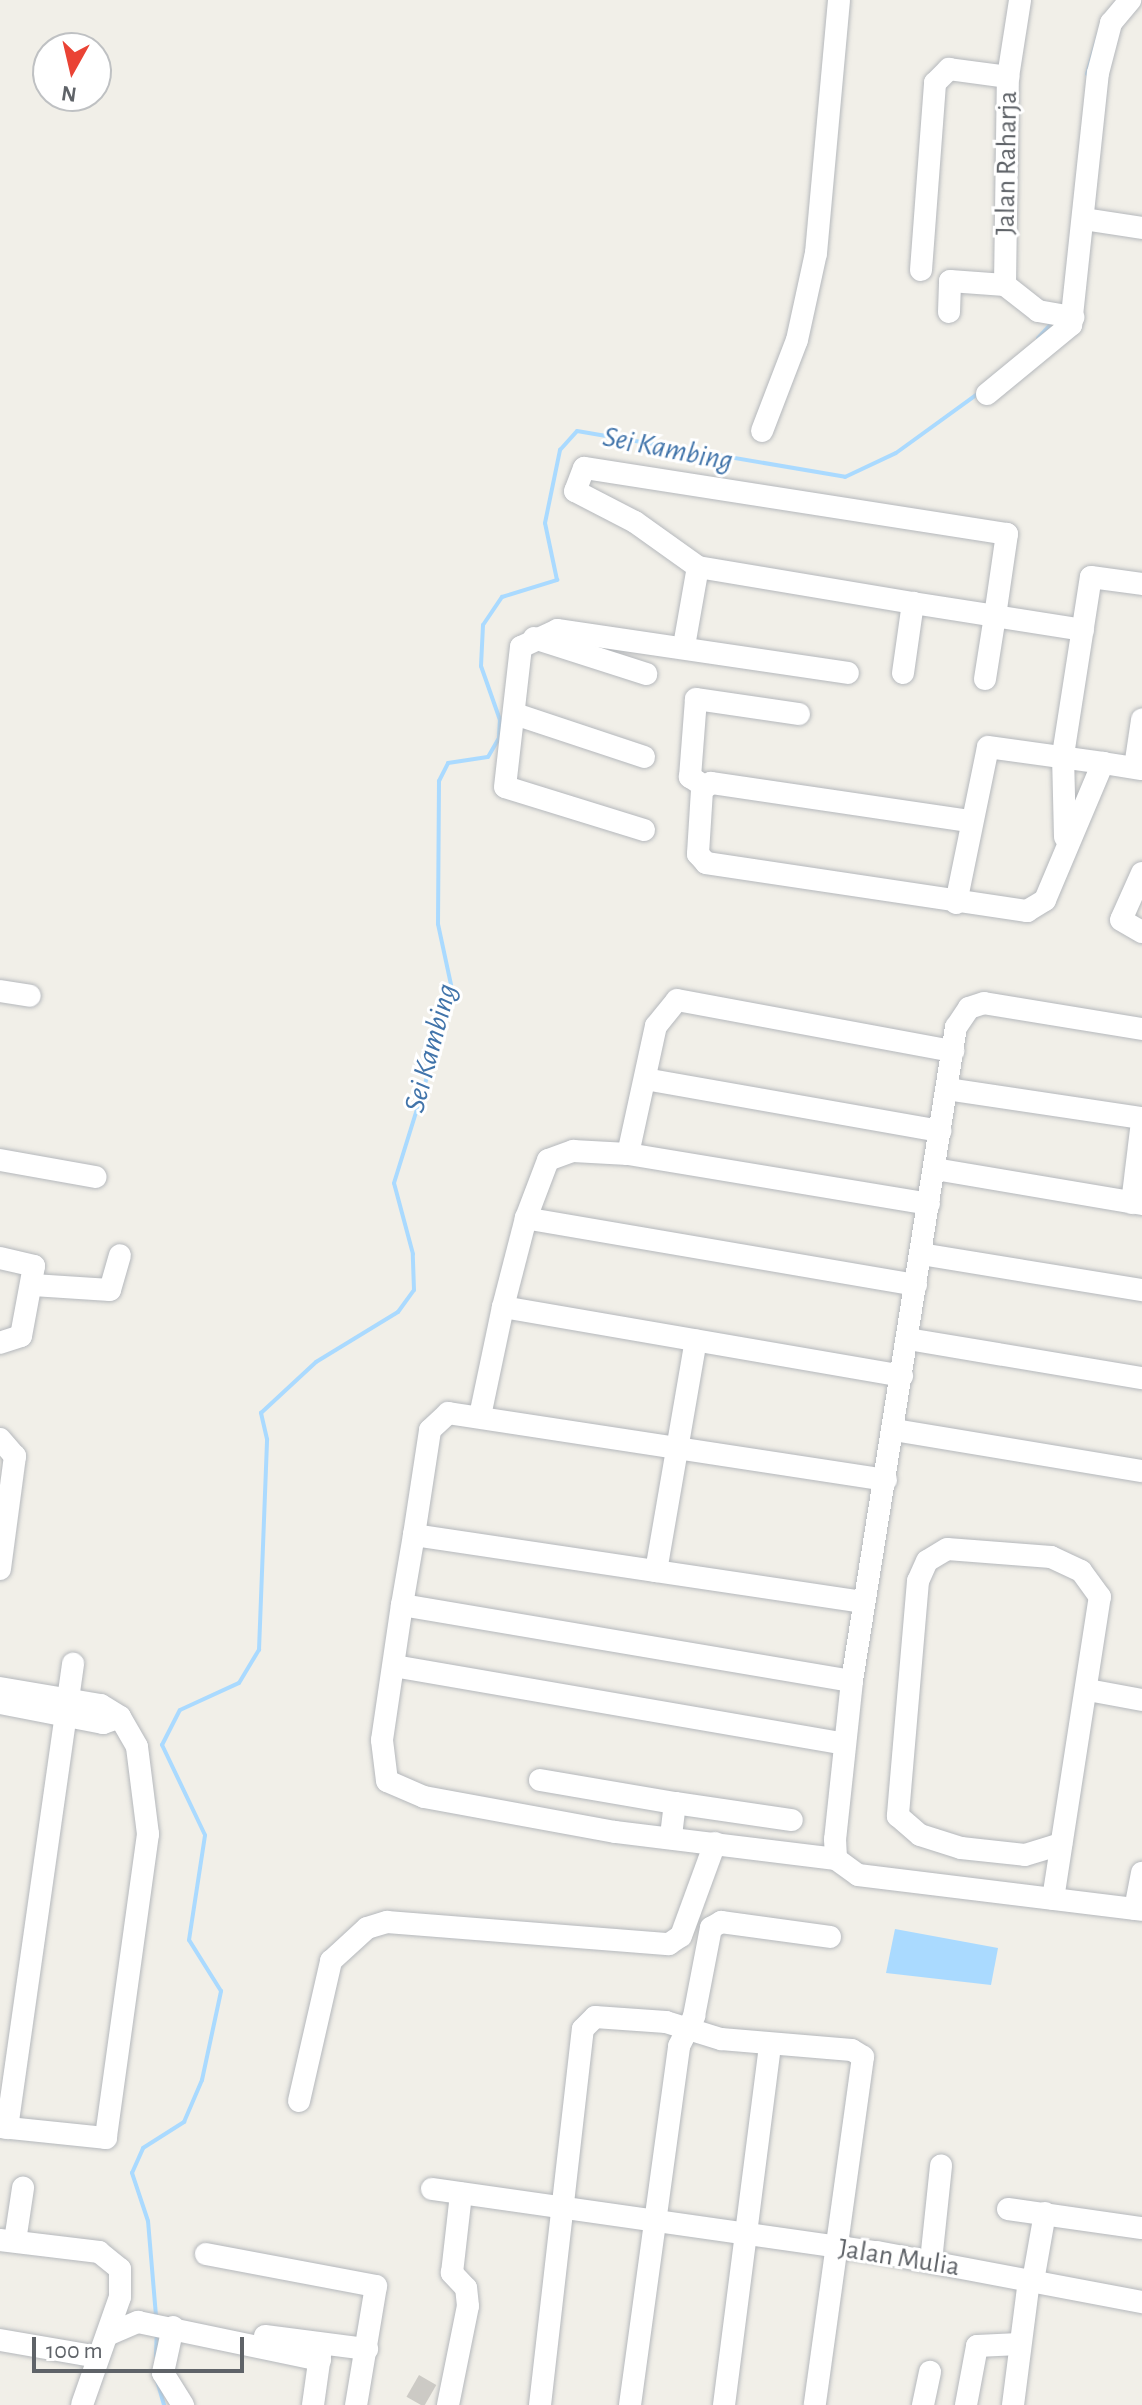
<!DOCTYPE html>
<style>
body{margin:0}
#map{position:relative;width:1142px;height:2405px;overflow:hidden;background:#f1efe8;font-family:"Alegreya Sans",sans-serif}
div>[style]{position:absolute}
.water>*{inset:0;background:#aadaff}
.stream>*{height:4px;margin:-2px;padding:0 2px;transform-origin:2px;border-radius:2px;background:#aadaff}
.building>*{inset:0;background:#cccac5;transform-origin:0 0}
.roads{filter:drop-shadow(0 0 2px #b5b8bc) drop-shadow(0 0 2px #b5b8bc)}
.minor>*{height:22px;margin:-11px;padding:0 11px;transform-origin:11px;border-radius:11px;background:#fff}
span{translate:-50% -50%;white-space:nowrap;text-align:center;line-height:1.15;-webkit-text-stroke:6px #fff;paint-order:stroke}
.street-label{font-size:28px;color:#5f6368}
.water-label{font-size:30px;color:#4174aa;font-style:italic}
.north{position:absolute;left:32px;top:32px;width:80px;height:80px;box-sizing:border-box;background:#fff;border:2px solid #bfc1c3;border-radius:50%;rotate:188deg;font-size:22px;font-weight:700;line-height:32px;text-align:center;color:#5f6368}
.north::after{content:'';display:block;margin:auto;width:28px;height:36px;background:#ea4335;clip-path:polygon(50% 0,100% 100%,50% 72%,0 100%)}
.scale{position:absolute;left:32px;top:2337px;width:212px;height:36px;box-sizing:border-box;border:4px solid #5f6368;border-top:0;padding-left:10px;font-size:24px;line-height:28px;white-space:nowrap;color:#5f6368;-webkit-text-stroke:6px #fff;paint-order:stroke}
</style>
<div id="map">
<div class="water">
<i style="clip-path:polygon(895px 1929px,998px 1948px,991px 1985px,886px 1973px)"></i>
</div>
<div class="stream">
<i style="left:1087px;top:74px;width:43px;rotate:-73.7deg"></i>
<i style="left:1038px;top:338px;width:23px;rotate:-47deg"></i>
<i style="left:156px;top:2316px;width:95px;rotate:-94.8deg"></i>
<i style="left:148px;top:2221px;width:51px;rotate:-108.4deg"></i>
<i style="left:132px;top:2173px;width:27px;rotate:-66deg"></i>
<i style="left:143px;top:2148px;width:49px;rotate:-32.4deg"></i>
<i style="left:184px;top:2122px;width:46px;rotate:-66.8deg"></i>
<i style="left:202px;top:2080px;width:91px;rotate:-77.9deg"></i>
<i style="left:221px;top:1991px;width:60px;rotate:-122.1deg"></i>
<i style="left:189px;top:1940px;width:106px;rotate:-81.3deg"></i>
<i style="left:205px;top:1835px;width:100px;rotate:-115.5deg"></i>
<i style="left:162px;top:1745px;width:39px;rotate:-63deg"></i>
<i style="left:180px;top:1710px;width:65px;rotate:-24.6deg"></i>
<i style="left:239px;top:1683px;width:39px;rotate:-59deg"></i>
<i style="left:259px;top:1650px;width:211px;rotate:-87.8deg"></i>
<i style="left:267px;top:1439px;width:27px;rotate:-103deg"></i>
<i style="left:261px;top:1413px;width:75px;rotate:-42.8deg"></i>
<i style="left:316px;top:1362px;width:96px;rotate:-31.4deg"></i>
<i style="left:398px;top:1312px;width:27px;rotate:-54deg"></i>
<i style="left:414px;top:1290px;width:36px;rotate:-92deg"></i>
<i style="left:413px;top:1254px;width:73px;rotate:-105deg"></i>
<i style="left:394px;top:1183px;width:198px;rotate:-72.7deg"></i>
<i style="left:453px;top:994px;width:72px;rotate:-102.1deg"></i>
<i style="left:438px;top:924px;width:143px;rotate:-89.6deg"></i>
<i style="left:439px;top:781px;width:20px;rotate:-63deg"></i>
<i style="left:448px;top:763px;width:40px;rotate:-8.5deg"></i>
<i style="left:488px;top:757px;width:22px;rotate:-60deg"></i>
<i style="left:499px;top:738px;width:18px;rotate:-87deg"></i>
<i style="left:500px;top:720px;width:57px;rotate:-109.4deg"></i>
<i style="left:481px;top:666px;width:41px;rotate:-87.2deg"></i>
<i style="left:483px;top:625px;width:34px;rotate:-56deg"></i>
<i style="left:502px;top:597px;width:58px;rotate:-17.2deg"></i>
<i style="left:557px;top:580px;width:58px;rotate:-101.9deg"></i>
<i style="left:545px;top:523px;width:75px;rotate:-78.4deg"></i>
<i style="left:560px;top:450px;width:25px;rotate:-48deg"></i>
<i style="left:577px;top:431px;width:272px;rotate:9.7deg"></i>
<i style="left:845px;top:477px;width:56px;rotate:-25.2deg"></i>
<i style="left:896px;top:453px;width:102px;rotate:-35.9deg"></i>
<i style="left:156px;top:2356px;width:23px;rotate:-88deg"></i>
<i style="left:156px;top:2377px;width:29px;rotate:74deg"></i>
</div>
<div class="building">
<i style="left:419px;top:2375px;width:20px;height:25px;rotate:30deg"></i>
</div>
<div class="roads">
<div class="minor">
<i style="left:1084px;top:219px;width:59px;rotate:8.8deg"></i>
<i style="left:921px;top:270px;width:188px;rotate:-85.7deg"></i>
<i style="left:935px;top:83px;width:20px;rotate:-45deg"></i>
<i style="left:949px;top:69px;width:60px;rotate:7.7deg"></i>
<i style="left:1005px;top:285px;width:208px;rotate:-89.2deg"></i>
<i style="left:1008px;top:77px;width:78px;rotate:-81.1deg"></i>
<i style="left:1005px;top:285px;width:42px;rotate:38.2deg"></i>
<i style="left:1038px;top:311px;width:36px;rotate:10deg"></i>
<i style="left:949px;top:312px;width:31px;rotate:-88deg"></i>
<i style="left:950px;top:281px;width:55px;rotate:4.2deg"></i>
<i style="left:987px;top:394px;width:109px;rotate:-39.4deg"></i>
<i style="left:1071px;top:325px;width:253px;rotate:-83.9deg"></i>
<i style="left:1098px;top:73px;width:52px;rotate:-75.4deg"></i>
<i style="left:1111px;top:23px;width:30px;rotate:-50deg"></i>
<i style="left:762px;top:431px;width:97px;rotate:-69deg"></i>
<i style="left:797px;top:340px;width:89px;rotate:-77.7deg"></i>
<i style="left:816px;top:253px;width:254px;rotate:-84.8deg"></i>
<i style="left:534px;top:638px;width:118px;rotate:17.8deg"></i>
<i style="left:684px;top:646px;width:80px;rotate:-80deg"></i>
<i style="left:903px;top:673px;width:71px;rotate:-81.9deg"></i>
<i style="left:985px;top:679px;width:64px;rotate:-81deg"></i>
<i style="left:995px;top:616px;width:83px;rotate:-81.7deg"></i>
<i style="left:1007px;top:534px;width:428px;rotate:-171.1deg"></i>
<i style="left:584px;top:468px;width:25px;rotate:111deg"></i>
<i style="left:575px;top:491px;width:68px;rotate:27.3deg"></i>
<i style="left:635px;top:522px;width:77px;rotate:35.5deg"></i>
<i style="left:698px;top:567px;width:218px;rotate:9.5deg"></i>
<i style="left:913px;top:603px;width:83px;rotate:9deg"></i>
<i style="left:995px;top:616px;width:89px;rotate:9deg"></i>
<i style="left:515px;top:714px;width:136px;rotate:18.4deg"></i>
<i style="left:1135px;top:767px;width:48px;rotate:-81.5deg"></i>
<i style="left:704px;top:786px;width:17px;rotate:-147deg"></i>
<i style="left:690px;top:777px;width:78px;rotate:-85.6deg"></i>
<i style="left:696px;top:699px;width:104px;rotate:8.3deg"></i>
<i style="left:969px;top:821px;width:261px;rotate:-171.6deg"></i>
<i style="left:711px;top:783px;width:11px;rotate:142deg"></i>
<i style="left:702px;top:790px;width:64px;rotate:93.6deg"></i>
<i style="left:698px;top:854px;width:12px;rotate:48deg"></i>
<i style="left:706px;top:863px;width:325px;rotate:8.5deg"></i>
<i style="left:1027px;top:911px;width:21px;rotate:-31deg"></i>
<i style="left:1045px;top:900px;width:149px;rotate:-67.1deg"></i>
<i style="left:1103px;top:763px;width:39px;rotate:9deg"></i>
<i style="left:644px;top:830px;width:145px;rotate:-162.8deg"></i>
<i style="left:505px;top:787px;width:141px;rotate:-83.5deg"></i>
<i style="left:521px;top:647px;width:40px;rotate:-25deg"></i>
<i style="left:557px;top:630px;width:294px;rotate:8.4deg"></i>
<i style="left:1065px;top:837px;width:82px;rotate:-91.4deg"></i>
<i style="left:1063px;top:755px;width:180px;rotate:-81.1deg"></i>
<i style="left:1091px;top:577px;width:51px;rotate:7.8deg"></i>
<i style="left:1142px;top:873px;width:51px;rotate:114.1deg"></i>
<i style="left:1121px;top:920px;width:24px;rotate:30deg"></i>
<i style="left:956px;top:903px;width:159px;rotate:-78.4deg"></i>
<i style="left:988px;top:747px;width:116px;rotate:7.9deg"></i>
<i style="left:0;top:991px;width:30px;rotate:9deg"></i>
<i style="left:1142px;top:1029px;width:160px;rotate:-170.7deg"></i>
<i style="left:984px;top:1003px;width:16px;rotate:162deg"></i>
<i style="left:969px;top:1008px;width:23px;rotate:124deg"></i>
<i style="left:956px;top:1027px;width:662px;rotate:99.04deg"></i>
<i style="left:852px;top:1681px;width:159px;rotate:96.1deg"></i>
<i style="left:835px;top:1839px;width:20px;rotate:87deg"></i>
<i style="left:836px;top:1859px;width:27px;rotate:36deg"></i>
<i style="left:858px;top:1875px;width:286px;rotate:7deg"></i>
<i style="left:645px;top:1079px;width:300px;rotate:10deg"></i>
<i style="left:947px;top:1089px;width:197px;rotate:8.5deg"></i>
<i style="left:628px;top:1154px;width:305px;rotate:9.4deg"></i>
<i style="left:0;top:1160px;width:97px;rotate:10.1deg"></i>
<i style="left:935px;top:1169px;width:210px;rotate:9.6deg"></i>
<i style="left:1132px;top:1203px;width:83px;rotate:-83deg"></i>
<i style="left:526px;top:1218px;width:92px;rotate:104.5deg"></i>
<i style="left:503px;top:1307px;width:405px;rotate:9.8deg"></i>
<i style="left:921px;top:1254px;width:224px;rotate:9.3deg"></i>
<i style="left:0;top:1258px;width:35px;rotate:13deg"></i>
<i style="left:34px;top:1266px;width:71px;rotate:100.5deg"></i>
<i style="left:21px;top:1336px;width:22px;rotate:162deg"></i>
<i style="left:33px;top:1285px;width:77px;rotate:3.7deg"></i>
<i style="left:110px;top:1290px;width:36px;rotate:-74deg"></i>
<i style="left:916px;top:1285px;width:396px;rotate:-170.3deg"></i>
<i style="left:526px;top:1218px;width:62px;rotate:-69.2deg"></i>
<i style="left:548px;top:1160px;width:27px;rotate:-20deg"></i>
<i style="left:573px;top:1151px;width:55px;rotate:3.1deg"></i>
<i style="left:628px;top:1154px;width:131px;rotate:-77.7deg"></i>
<i style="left:656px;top:1026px;width:33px;rotate:-51deg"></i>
<i style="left:677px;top:1000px;width:281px;rotate:10.5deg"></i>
<i style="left:908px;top:1339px;width:237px;rotate:9.5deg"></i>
<i style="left:480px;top:1416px;width:111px;rotate:-78.1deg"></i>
<i style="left:894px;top:1430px;width:251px;rotate:9.4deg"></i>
<i style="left:0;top:1439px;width:23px;rotate:49deg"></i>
<i style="left:15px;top:1456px;width:114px;rotate:97.6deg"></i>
<i style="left:414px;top:1535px;width:106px;rotate:-81.3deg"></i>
<i style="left:430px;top:1430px;width:25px;rotate:-43deg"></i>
<i style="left:448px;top:1413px;width:443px;rotate:8.7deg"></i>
<i style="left:656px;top:1571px;width:234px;rotate:-80.2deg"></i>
<i style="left:402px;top:1605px;width:71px;rotate:-80.3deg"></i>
<i style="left:414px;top:1535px;width:454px;rotate:8.5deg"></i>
<i style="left:394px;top:1666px;width:457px;rotate:9.8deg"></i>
<i style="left:0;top:1688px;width:102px;rotate:9.6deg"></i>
<i style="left:101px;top:1705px;width:22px;rotate:32deg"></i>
<i style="left:120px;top:1717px;width:34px;rotate:60deg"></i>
<i style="left:137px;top:1747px;width:88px;rotate:82.8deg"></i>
<i style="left:148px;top:1834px;width:307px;rotate:97.9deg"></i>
<i style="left:106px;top:2138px;width:107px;rotate:-174.1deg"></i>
<i style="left:1088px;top:1690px;width:55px;rotate:10.5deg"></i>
<i style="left:0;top:1703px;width:105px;rotate:11deg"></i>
<i style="left:103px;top:1723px;width:18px;rotate:-19deg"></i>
<i style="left:540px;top:1780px;width:137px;rotate:9.7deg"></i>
<i style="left:675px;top:1803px;width:35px;rotate:97deg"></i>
<i style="left:675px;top:1803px;width:118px;rotate:8.3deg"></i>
<i style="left:836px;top:1859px;width:223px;rotate:-173deg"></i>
<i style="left:615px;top:1832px;width:194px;rotate:-169.6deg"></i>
<i style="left:424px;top:1797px;width:40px;rotate:-156.6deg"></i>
<i style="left:387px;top:1781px;width:41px;rotate:-97deg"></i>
<i style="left:382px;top:1740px;width:136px;rotate:-81.6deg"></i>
<i style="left:402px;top:1605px;width:456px;rotate:9.6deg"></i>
<i style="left:1053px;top:1899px;width:306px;rotate:-81.2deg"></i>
<i style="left:1100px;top:1597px;width:32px;rotate:-126deg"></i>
<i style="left:1081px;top:1571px;width:33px;rotate:-155deg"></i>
<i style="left:1051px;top:1557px;width:104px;rotate:-175.6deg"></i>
<i style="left:947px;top:1549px;width:23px;rotate:149deg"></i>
<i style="left:927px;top:1561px;width:22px;rotate:114deg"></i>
<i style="left:918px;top:1581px;width:236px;rotate:94.9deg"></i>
<i style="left:898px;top:1816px;width:29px;rotate:41deg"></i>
<i style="left:920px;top:1835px;width:43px;rotate:17.6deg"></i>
<i style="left:961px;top:1848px;width:64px;rotate:6.2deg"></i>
<i style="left:1025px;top:1855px;width:38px;rotate:-17deg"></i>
<i style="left:1135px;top:1909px;width:37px;rotate:-79deg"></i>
<i style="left:299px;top:2101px;width:144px;rotate:-77.1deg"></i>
<i style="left:331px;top:1961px;width:49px;rotate:-42.5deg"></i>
<i style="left:367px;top:1928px;width:21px;rotate:-17deg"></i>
<i style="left:387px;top:1922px;width:283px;rotate:4.5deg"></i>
<i style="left:669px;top:1944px;width:14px;rotate:-34deg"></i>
<i style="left:681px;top:1936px;width:99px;rotate:-69.9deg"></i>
<i style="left:7px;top:2128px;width:469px;rotate:-81.9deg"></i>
<i style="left:432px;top:2189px;width:449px;rotate:8.1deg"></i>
<i style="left:877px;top:2252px;width:270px;rotate:10.7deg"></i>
<i style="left:1008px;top:2209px;width:135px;rotate:8.1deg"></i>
<i style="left:0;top:2240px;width:100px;rotate:6.9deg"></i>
<i style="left:99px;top:2252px;width:27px;rotate:39deg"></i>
<i style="left:120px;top:2269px;width:28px;rotate:90deg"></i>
<i style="left:120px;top:2297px;width:114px;rotate:109.4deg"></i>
<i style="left:15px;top:2241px;width:54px;rotate:-81.4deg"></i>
<i style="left:206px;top:2254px;width:173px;rotate:10.7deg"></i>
<i style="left:376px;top:2286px;width:121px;rotate:99.5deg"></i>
<i style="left:931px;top:2261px;width:96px;rotate:-84deg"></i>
<i style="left:1033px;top:2281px;width:69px;rotate:-80deg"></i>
<i style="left:173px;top:2327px;width:47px;rotate:102.3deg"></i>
<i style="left:163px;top:2373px;width:38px;rotate:58deg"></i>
<i style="left:107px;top:2335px;width:34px;rotate:-23deg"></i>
<i style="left:138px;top:2322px;width:186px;rotate:11.8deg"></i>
<i style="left:265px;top:2336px;width:103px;rotate:7.3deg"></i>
<i style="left:0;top:2340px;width:99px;rotate:9.8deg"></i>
<i style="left:313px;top:2405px;width:58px;rotate:-82deg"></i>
<i style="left:448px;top:2405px;width:101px;rotate:-78.6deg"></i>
<i style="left:468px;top:2306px;width:18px;rotate:-96deg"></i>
<i style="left:466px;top:2288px;width:21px;rotate:-133deg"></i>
<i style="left:452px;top:2273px;width:80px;rotate:-83.5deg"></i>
<i style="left:540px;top:2405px;width:378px;rotate:-83.5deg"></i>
<i style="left:583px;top:2029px;width:17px;rotate:-45deg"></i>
<i style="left:595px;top:2017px;width:71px;rotate:4deg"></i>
<i style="left:666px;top:2022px;width:58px;rotate:17.2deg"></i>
<i style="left:721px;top:2039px;width:131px;rotate:4.8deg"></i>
<i style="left:852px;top:2050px;width:13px;rotate:32deg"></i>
<i style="left:863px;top:2057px;width:351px;rotate:97.9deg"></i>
<i style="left:630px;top:2405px;width:362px;rotate:-82.2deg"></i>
<i style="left:679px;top:2046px;width:34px;rotate:-63deg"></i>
<i style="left:694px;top:2016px;width:90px;rotate:-79.1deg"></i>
<i style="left:711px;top:1928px;width:12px;rotate:-31deg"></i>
<i style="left:721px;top:1922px;width:110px;rotate:7.8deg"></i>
<i style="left:724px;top:2405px;width:363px;rotate:-82.7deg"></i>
<i style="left:923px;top:2405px;width:34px;rotate:-78deg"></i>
<i style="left:966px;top:2405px;width:60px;rotate:-79.4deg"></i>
<i style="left:977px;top:2346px;width:42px;rotate:-2.7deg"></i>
<i style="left:1013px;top:2405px;width:126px;rotate:-82.7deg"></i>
</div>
</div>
<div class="street-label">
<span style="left:1007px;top:163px;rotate:-89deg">Jalan Raharja</span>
<span style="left:899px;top:2258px;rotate:9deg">Jalan Mulia</span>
</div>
<div class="water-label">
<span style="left:668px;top:449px;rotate:11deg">Sei Kambing</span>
<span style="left:431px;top:1048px;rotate:-75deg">Sei Kambing</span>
</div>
<div class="north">N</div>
<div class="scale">100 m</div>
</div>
